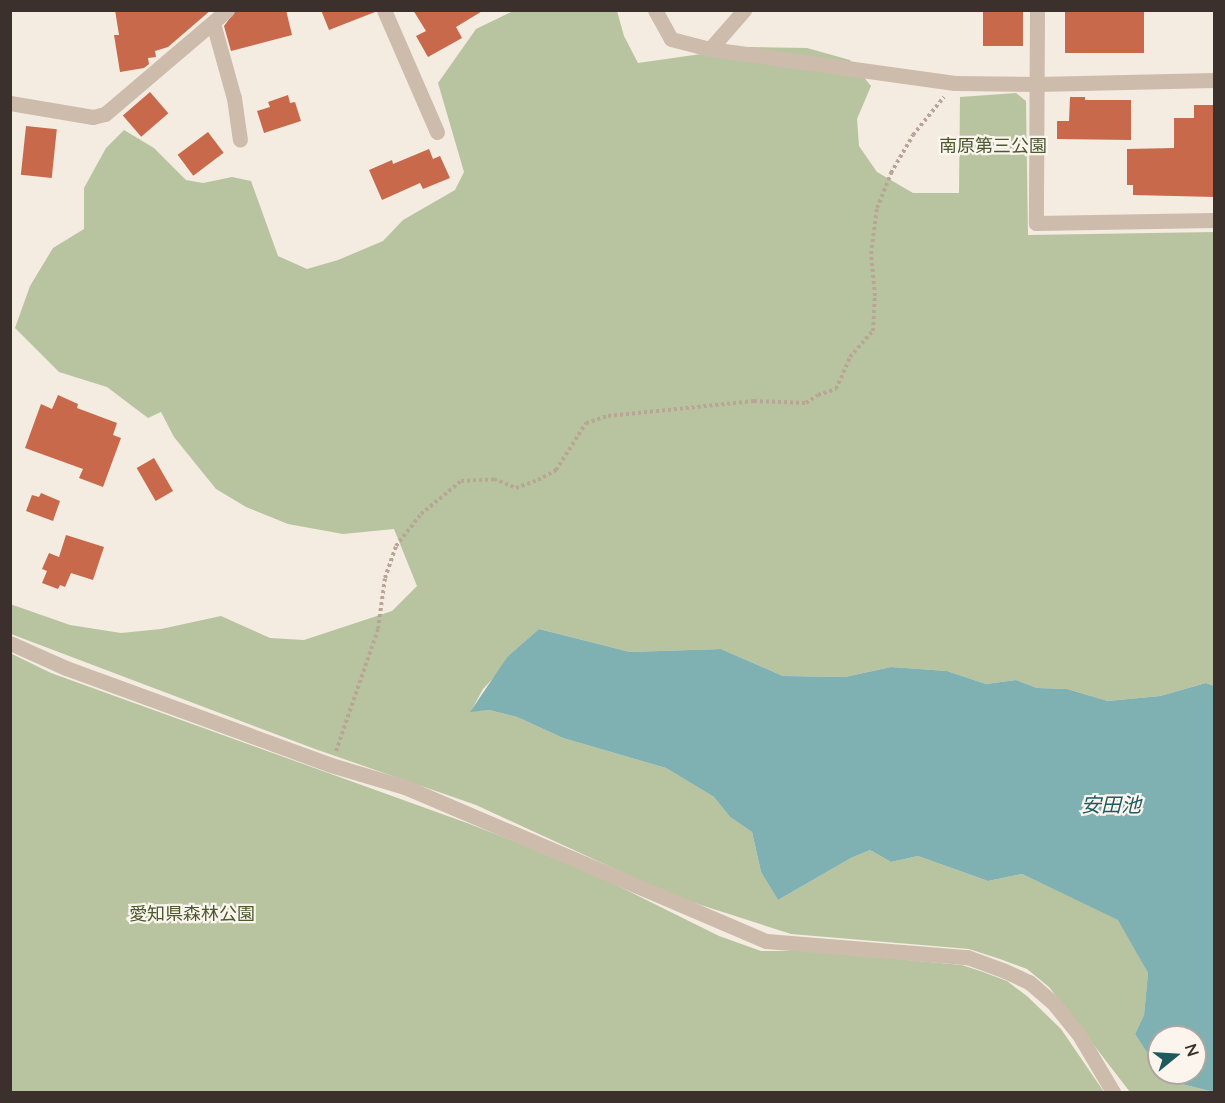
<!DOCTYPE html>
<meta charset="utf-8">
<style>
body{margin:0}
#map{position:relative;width:1225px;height:1103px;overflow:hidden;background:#f4ebe1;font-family:Lato,"Noto Sans JP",sans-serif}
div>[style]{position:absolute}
.green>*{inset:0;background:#b8c4a0}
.water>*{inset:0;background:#7fb0b2}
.building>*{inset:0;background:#c8694b;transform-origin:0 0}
.path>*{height:4px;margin-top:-2px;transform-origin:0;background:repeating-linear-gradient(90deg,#b9a596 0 3px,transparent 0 6px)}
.minor>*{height:15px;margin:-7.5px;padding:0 7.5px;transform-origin:7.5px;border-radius:7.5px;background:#cdbbac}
span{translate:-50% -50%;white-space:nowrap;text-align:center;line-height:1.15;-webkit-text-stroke:4.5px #fbf5ee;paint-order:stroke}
.park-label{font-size:18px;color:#4a5a2e}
.water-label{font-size:20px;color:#1f5a5e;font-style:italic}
.frame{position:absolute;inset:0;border:12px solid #3b302b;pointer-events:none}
.north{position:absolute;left:1147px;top:1025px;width:60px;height:60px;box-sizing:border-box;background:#fbf5ee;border:2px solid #aea6a0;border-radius:50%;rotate:72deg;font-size:16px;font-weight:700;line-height:24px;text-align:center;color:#3b302b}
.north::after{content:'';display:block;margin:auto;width:21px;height:27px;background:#1f5a5e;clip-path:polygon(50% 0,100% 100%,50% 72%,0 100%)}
</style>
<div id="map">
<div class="green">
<i style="clip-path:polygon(513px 11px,617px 11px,624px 36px,638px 63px,750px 47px,807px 48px,850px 60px,871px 86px,857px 119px,859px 146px,877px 172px,913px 193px,959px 193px,960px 97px,1016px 93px,1026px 101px,1028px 235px,1214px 232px,1214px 686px,1206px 683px,1160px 696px,1108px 701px,1067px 689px,1037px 688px,1016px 680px,986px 684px,947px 671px,891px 667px,845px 677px,783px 676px,721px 649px,630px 652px,539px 629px,508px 656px,499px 672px,483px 689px,471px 711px,489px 710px,517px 717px,563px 738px,666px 768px,714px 797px,730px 817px,752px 832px,761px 872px,778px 900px,851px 858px,870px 850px,891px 862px,918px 856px,988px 881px,1022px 874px,1119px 920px,1148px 973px,1144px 1015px,1135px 1034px,1165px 1080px,1214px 1092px,1130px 1092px,1049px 987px,1027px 969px,1000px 959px,969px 949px,791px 934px,676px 897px,476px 805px,315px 749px,11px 634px,10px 604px,70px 625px,121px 633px,161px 629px,221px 616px,270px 638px,304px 640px,392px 611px,417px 586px,394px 529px,343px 534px,288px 524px,246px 507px,216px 489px,174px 437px,161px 412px,148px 418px,107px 387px,59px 372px,15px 328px,30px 286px,53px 248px,84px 229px,84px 188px,106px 148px,124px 130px,154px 148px,186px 180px,203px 183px,232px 177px,251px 181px,278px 256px,307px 269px,338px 260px,383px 241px,403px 220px,455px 190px,464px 172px,438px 83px,476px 29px)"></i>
<i style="clip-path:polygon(10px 653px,51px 673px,467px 823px,580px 867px,719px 936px,761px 951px,808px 951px,962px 965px,983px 972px,1007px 981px,1028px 997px,1061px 1029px,1104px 1092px,11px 1092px)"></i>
</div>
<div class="water">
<i style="clip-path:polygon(539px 629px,630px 652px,721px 649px,783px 676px,845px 677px,891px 667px,947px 671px,986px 684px,1016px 680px,1037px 688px,1067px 689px,1108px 701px,1160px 696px,1206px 683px,1214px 686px,1214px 1092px,1165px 1080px,1160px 1073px,1195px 1073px,1195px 1037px,1159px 1037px,1159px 1071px,1135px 1034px,1144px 1015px,1148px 973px,1118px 920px,1022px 874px,988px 881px,918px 856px,891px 862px,870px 850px,851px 858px,778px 900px,761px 872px,752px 832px,730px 817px,714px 797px,666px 768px,563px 738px,517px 717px,489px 710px,470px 712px,508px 656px)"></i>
</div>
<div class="building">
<i style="clip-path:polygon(115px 10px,211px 10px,168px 47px,155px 51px,156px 57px,148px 58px,149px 64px,144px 68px,120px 72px,114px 35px,119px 35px)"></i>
<i style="clip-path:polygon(236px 10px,286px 10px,292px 35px,231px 51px,224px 26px)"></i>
<i style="clip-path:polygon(321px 10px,374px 10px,375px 12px,329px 30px)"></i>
<i style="clip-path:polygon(413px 10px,484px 10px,456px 27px,462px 38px,428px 57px,416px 36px,426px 31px)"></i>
<i style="left:983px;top:10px;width:40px;height:36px"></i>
<i style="left:1065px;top:10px;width:79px;height:43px"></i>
<i style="left:150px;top:92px;width:28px;height:36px;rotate:49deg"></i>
<i style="clip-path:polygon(288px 95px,290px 103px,295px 102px,301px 121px,264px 133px,257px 111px,270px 107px,268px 102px)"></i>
<i style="clip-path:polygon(1070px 97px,1085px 97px,1085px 100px,1131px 100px,1131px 140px,1057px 139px,1057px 121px,1069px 121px)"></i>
<i style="clip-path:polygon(1194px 105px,1215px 105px,1215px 197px,1133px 195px,1133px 185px,1127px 185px,1127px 149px,1174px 148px,1174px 118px,1194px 118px)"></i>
<i style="left:26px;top:126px;width:31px;height:49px;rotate:6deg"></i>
<i style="left:208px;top:132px;width:26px;height:38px;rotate:53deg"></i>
<i style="clip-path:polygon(429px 149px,433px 159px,440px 156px,450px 178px,423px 189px,420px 183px,382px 200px,369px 170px,392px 160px,393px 164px)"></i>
<i style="clip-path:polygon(58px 395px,78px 404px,77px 408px,117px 423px,113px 435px,121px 438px,103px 487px,79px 478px,83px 469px,25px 448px,41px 404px,52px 409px)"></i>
<i style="left:154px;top:458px;width:38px;height:20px;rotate:60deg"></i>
<i style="clip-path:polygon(41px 493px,60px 501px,53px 521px,26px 511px,32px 495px,39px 497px)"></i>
<i style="clip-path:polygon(66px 535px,104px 547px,93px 580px,71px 573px,65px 587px,60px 585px,58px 589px,42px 583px,47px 571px,42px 569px,49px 553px,59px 557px)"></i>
</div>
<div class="path">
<i style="left:336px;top:751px;width:129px;rotate:-71deg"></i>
<i style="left:378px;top:629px;width:51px;rotate:-82.2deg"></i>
<i style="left:385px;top:578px;width:34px;rotate:-71deg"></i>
<i style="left:396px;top:546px;width:41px;rotate:-52deg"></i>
<i style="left:421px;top:514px;width:52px;rotate:-39.5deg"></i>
<i style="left:461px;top:481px;width:33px;rotate:-3deg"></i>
<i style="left:494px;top:479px;width:24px;rotate:22deg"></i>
<i style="left:516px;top:488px;width:23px;rotate:-20deg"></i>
<i style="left:538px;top:480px;width:21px;rotate:-29deg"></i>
<i style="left:556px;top:470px;width:56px;rotate:-57.4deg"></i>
<i style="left:586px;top:423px;width:23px;rotate:-18deg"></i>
<i style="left:608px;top:416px;width:147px;rotate:-5.9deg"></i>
<i style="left:754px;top:401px;width:52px;rotate:2.2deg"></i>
<i style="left:806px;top:403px;width:14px;rotate:-34deg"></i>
<i style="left:818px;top:395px;width:19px;rotate:-18deg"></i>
<i style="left:836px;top:389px;width:35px;rotate:-66deg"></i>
<i style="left:850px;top:357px;width:35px;rotate:-49deg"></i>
<i style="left:873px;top:331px;width:35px;rotate:-87deg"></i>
<i style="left:875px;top:296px;width:42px;rotate:-95.4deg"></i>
<i style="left:871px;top:254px;width:46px;rotate:-82.6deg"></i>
<i style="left:877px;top:208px;width:38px;rotate:-68deg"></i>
<i style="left:891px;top:173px;width:44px;rotate:-59.9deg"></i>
<i style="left:913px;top:135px;width:49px;rotate:-50.8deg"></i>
</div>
<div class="minor">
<i style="left:384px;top:10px;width:133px;rotate:66.5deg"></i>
<i style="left:655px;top:10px;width:33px;rotate:61deg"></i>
<i style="left:671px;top:39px;width:40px;rotate:14.4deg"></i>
<i style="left:710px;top:49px;width:247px;rotate:7.9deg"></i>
<i style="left:955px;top:83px;width:82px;rotate:0.7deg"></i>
<i style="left:1037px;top:84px;width:177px;rotate:-1.3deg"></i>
<i style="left:1037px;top:10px;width:213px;rotate:90.3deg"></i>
<i style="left:1036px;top:223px;width:178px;rotate:-1deg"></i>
<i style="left:213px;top:23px;width:78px;rotate:74.4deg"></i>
<i style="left:234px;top:98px;width:42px;rotate:81.9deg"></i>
<i style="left:710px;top:49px;width:52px;rotate:-48.9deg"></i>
<i style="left:10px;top:103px;width:84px;rotate:9.6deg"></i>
<i style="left:93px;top:117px;width:12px;rotate:-14deg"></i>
<i style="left:105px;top:114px;width:160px;rotate:-40.4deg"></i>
<i style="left:10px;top:643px;width:61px;rotate:24.1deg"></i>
<i style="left:66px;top:668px;width:282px;rotate:20.1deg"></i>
<i style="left:331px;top:765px;width:77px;rotate:16.6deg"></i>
<i style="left:405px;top:787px;width:392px;rotate:23.1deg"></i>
<i style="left:766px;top:941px;width:202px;rotate:4.6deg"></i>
<i style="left:967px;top:957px;width:40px;rotate:20.2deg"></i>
<i style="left:1005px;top:971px;width:26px;rotate:25deg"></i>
<i style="left:1029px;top:982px;width:35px;rotate:41deg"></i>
<i style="left:1055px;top:1005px;width:36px;rotate:51deg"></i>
<i style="left:1078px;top:1033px;width:69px;rotate:59.3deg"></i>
</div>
<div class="park-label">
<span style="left:993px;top:145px">南原第三公園</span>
<span style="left:192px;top:913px">愛知県森林公園</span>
</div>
<div class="water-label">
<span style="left:1111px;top:804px">安田池</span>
</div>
<div class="frame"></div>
<div class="north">N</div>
</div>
